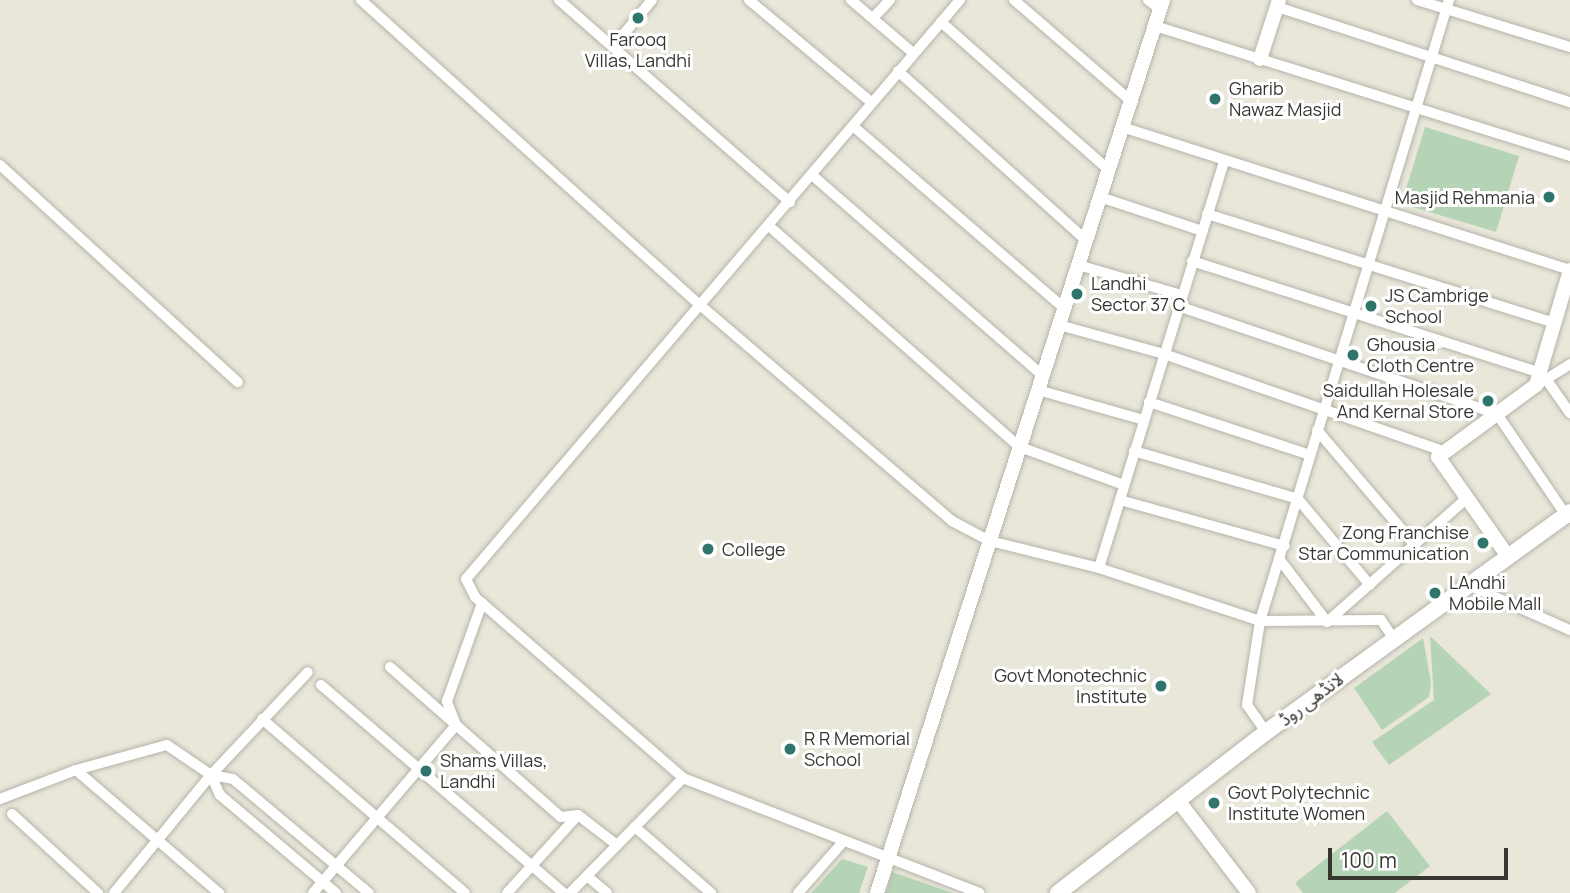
<!DOCTYPE html>
<meta charset="utf-8">
<style>
body{margin:0}
#map{position:relative;width:1570px;height:893px;overflow:hidden;background:#e9e6da;font-family:Manrope,"Noto Sans Arabic",sans-serif}
div>[style]{position:absolute}
.green>*{inset:0;background:#b5d4b6}
.roads{filter:drop-shadow(0 0 2px #b6b3a8) drop-shadow(0 0 2px #b6b3a8)}
.street>*{height:10px;margin:-5px;padding:0 5px;transform-origin:5px;border-radius:5px;background:#fff}
.secondary>*{height:14px;margin:-7px;padding:0 7px;transform-origin:7px;border-radius:7px;background:#fff}
.primary>*{height:16px;margin:-8px;padding:0 8px;transform-origin:8px;border-radius:8px;background:#fff}
.dots>*{width:19px;height:19px;translate:-50% -50%;box-sizing:border-box;border:4px solid #fff;border-radius:50%}
span{translate:-50% -50%;white-space:nowrap;text-align:center;line-height:1.15;-webkit-text-stroke:6px #fff;paint-order:stroke}
.poi-label{font-size:18px;color:#373631}
.left{translate:0 -50%;text-align:left}
.right{translate:-100% -50%;text-align:right}
.street-label{font-size:18px;color:#373631}
.scale{position:absolute;left:1328px;top:848px;width:180px;height:32px;box-sizing:border-box;border:4px solid #373631;border-top:0;padding-left:9px;font-size:21px;line-height:24px;white-space:nowrap;color:#373631;-webkit-text-stroke:5px #fff;paint-order:stroke}
</style>
<div id="map">
<div class="green">
<i style="clip-path:polygon(1425px 127px,1519px 156px,1496px 232px,1406px 205px,1403px 199px)"></i>
<i style="clip-path:polygon(1430px 636px,1491px 694px,1389px 765px,1372px 742px,1434px 700px)"></i>
<i style="clip-path:polygon(1423px 638px,1431px 683px,1429px 697px,1382px 730px,1354px 688px)"></i>
<i style="clip-path:polygon(1387px 811px,1430px 866px,1395px 893px,1303px 893px,1295px 883px)"></i>
<i style="clip-path:polygon(842px 859px,868px 867px,859px 893px,811px 893px)"></i>
<i style="clip-path:polygon(892px 872px,953px 893px,886px 893px)"></i>
</div>
<div class="roads">
<div class="street">
<i style="left:361px;top:0;width:456px;rotate:42deg"></i>
<i style="left:700px;top:305px;width:332px;rotate:40.6deg"></i>
<i style="left:952px;top:521px;width:43px;rotate:27.8deg"></i>
<i style="left:990px;top:541px;width:112px;rotate:13.9deg"></i>
<i style="left:1099px;top:568px;width:169px;rotate:18.2deg"></i>
<i style="left:1260px;top:621px;width:121px;rotate:-0.5deg"></i>
<i style="left:1381px;top:620px;width:22px;rotate:56deg"></i>
<i style="left:559px;top:0;width:307px;rotate:41.2deg"></i>
<i style="left:749px;top:0;width:160px;rotate:39.9deg"></i>
<i style="left:851px;top:0;width:82px;rotate:40.5deg"></i>
<i style="left:960px;top:0;width:761px;rotate:130.47deg"></i>
<i style="left:466px;top:579px;width:20px;rotate:63deg"></i>
<i style="left:475px;top:597px;width:276px;rotate:41deg"></i>
<i style="left:683px;top:778px;width:318px;rotate:21.2deg"></i>
<i style="left:1014px;top:0;width:155px;rotate:40.8deg"></i>
<i style="left:1148px;top:0;width:15px;rotate:37deg"></i>
<i style="left:1417px;top:0;width:160px;rotate:17.1deg"></i>
<i style="left:1277px;top:7px;width:308px;rotate:18deg"></i>
<i style="left:873px;top:18px;width:25px;rotate:-47deg"></i>
<i style="left:941px;top:22px;width:224px;rotate:41.4deg"></i>
<i style="left:1155px;top:26px;width:435px;rotate:17.4deg"></i>
<i style="left:613px;top:47px;width:61px;rotate:-50.3deg"></i>
<i style="left:898px;top:71px;width:253px;rotate:42deg"></i>
<i style="left:853px;top:126px;width:279px;rotate:40.8deg"></i>
<i style="left:1122px;top:127px;width:470px;rotate:17.7deg"></i>
<i style="left:0;top:165px;width:322px;rotate:42.4deg"></i>
<i style="left:812px;top:175px;width:306px;rotate:41deg"></i>
<i style="left:1100px;top:197px;width:108px;rotate:18.4deg"></i>
<i style="left:1207px;top:214px;width:365px;rotate:17.4deg"></i>
<i style="left:769px;top:226px;width:334px;rotate:41.4deg"></i>
<i style="left:1020px;top:447px;width:111px;rotate:20.1deg"></i>
<i style="left:1192px;top:261px;width:366px;rotate:17.8deg"></i>
<i style="left:1078px;top:265px;width:107px;rotate:16.2deg"></i>
<i style="left:1178px;top:306px;width:337px;rotate:18.7deg"></i>
<i style="left:1497px;top:414px;width:126px;rotate:55.7deg"></i>
<i style="left:1059px;top:325px;width:109px;rotate:15.4deg"></i>
<i style="left:1164px;top:354px;width:299px;rotate:19.2deg"></i>
<i style="left:1546px;top:379px;width:42px;rotate:54.8deg"></i>
<i style="left:1540px;top:383px;width:36px;rotate:-32deg"></i>
<i style="left:1038px;top:390px;width:110px;rotate:15.8deg"></i>
<i style="left:1149px;top:402px;width:169px;rotate:18.2deg"></i>
<i style="left:1317px;top:430px;width:151px;rotate:49.6deg"></i>
<i style="left:1134px;top:451px;width:171px;rotate:16.3deg"></i>
<i style="left:1298px;top:499px;width:112px;rotate:50.1deg"></i>
<i style="left:1120px;top:500px;width:171px;rotate:15.6deg"></i>
<i style="left:1280px;top:560px;width:78px;rotate:52.8deg"></i>
<i style="left:1327px;top:622px;width:187px;rotate:-41.5deg"></i>
<i style="left:1099px;top:568px;width:426px;rotate:-72.9deg"></i>
<i style="left:1466px;top:584px;width:114px;rotate:23.9deg"></i>
<i style="left:390px;top:667px;width:227px;rotate:41.3deg"></i>
<i style="left:561px;top:817px;width:17px;rotate:-7deg"></i>
<i style="left:578px;top:815px;width:49px;rotate:37.6deg"></i>
<i style="left:321px;top:685px;width:320px;rotate:40.6deg"></i>
<i style="left:262px;top:719px;width:267px;rotate:40.6deg"></i>
<i style="left:1266px;top:732px;width:33px;rotate:-125deg"></i>
<i style="left:1247px;top:705px;width:85px;rotate:-81.2deg"></i>
<i style="left:1260px;top:621px;width:649px;rotate:-73.07deg"></i>
<i style="left:76px;top:770px;width:189px;rotate:40.7deg"></i>
<i style="left:211px;top:775px;width:22px;rotate:10deg"></i>
<i style="left:233px;top:779px;width:177px;rotate:40deg"></i>
<i style="left:0;top:799px;width:81px;rotate:-20.9deg"></i>
<i style="left:76px;top:770px;width:94px;rotate:-15.4deg"></i>
<i style="left:167px;top:745px;width:53px;rotate:34.3deg"></i>
<i style="left:211px;top:775px;width:22px;rotate:66deg"></i>
<i style="left:220px;top:795px;width:152px;rotate:40.2deg"></i>
<i style="left:12px;top:814px;width:117px;rotate:42.6deg"></i>
<i style="left:635px;top:827px;width:101px;rotate:41deg"></i>
<i style="left:587px;top:876px;width:26px;rotate:40deg"></i>
<i style="left:114px;top:893px;width:153px;rotate:-50.6deg"></i>
<i style="left:211px;top:775px;width:141px;rotate:-46.7deg"></i>
<i style="left:313px;top:893px;width:221px;rotate:-49.6deg"></i>
<i style="left:456px;top:725px;width:26px;rotate:-111deg"></i>
<i style="left:447px;top:701px;width:104px;rotate:-70.3deg"></i>
<i style="left:507px;top:893px;width:105px;rotate:-47.7deg"></i>
<i style="left:570px;top:893px;width:161px;rotate:-45.5deg"></i>
<i style="left:798px;top:893px;width:68px;rotate:-48.6deg"></i>
</div>
<div class="secondary">
<i style="left:1260px;top:59px;width:62px;rotate:-72.1deg"></i>
<i style="left:1507px;top:555px;width:120px;rotate:-125.1deg"></i>
<i style="left:1438px;top:457px;width:122px;rotate:-36.3deg"></i>
<i style="left:1536px;top:385px;width:120px;rotate:-73.5deg"></i>
<i style="left:1180px;top:803px;width:113px;rotate:52.5deg"></i>
<i style="left:877px;top:893px;width:938px;rotate:-72.24deg"></i>
</div>
<div class="primary">
<i style="left:1058px;top:893px;width:263px;rotate:-37.7deg"></i>
<i style="left:1266px;top:732px;width:375px;rotate:-35.9deg"></i>
</div>
</div>
<div class="dots">
<i style="left:638px;top:18px;background:#2f756b"></i>
<i style="left:1215px;top:99px;background:#2f756b"></i>
<i style="left:1549px;top:197px;background:#2f756b"></i>
<i style="left:1077px;top:294px;background:#2f756b"></i>
<i style="left:1371px;top:306px;background:#2f756b"></i>
<i style="left:1353px;top:355px;background:#2f756b"></i>
<i style="left:1488px;top:401px;background:#2f756b"></i>
<i style="left:1483px;top:543px;background:#2f756b"></i>
<i style="left:708px;top:549px;background:#2f756b"></i>
<i style="left:1435px;top:593px;background:#2f756b"></i>
<i style="left:1161px;top:686px;background:#2f756b"></i>
<i style="left:790px;top:749px;background:#2f756b"></i>
<i style="left:426px;top:771px;background:#2f756b"></i>
<i style="left:1214px;top:803px;background:#2f756b"></i>
</div>
<div class="poi-label">
<span style="left:638px;top:50px">Farooq<br>Villas, Landhi</span>
<span class="left" style="left:1229px;top:99px">Gharib<br>Nawaz Masjid</span>
<span class="right" style="left:1535px;top:197px">Masjid Rehmania</span>
<span class="left" style="left:1091px;top:294px">Landhi<br>Sector 37 C</span>
<span class="left" style="left:1385px;top:306px">JS Cambrige<br>School</span>
<span class="left" style="left:1367px;top:355px">Ghousia<br>Cloth Centre</span>
<span class="right" style="left:1474px;top:401px">Saidullah Holesale<br>And Kernal Store</span>
<span class="right" style="left:1469px;top:543px">Zong Franchise<br>Star Communication</span>
<span class="left" style="left:722px;top:549px">College</span>
<span class="left" style="left:1449px;top:593px">LAndhi<br>Mobile Mall</span>
<span class="right" style="left:1147px;top:686px">Govt Monotechnic<br>Institute</span>
<span class="left" style="left:804px;top:749px">R R Memorial<br>School</span>
<span class="left" style="left:440px;top:771px">Shams Villas,<br>Landhi</span>
<span class="left" style="left:1228px;top:803px">Govt Polytechnic<br>Institute Women</span>
</div>
<div class="street-label">
<span style="left:1311px;top:699px;rotate:-37deg">لانڈھی روڈ</span>
</div>
<div class="scale">100 m</div>
</div>
